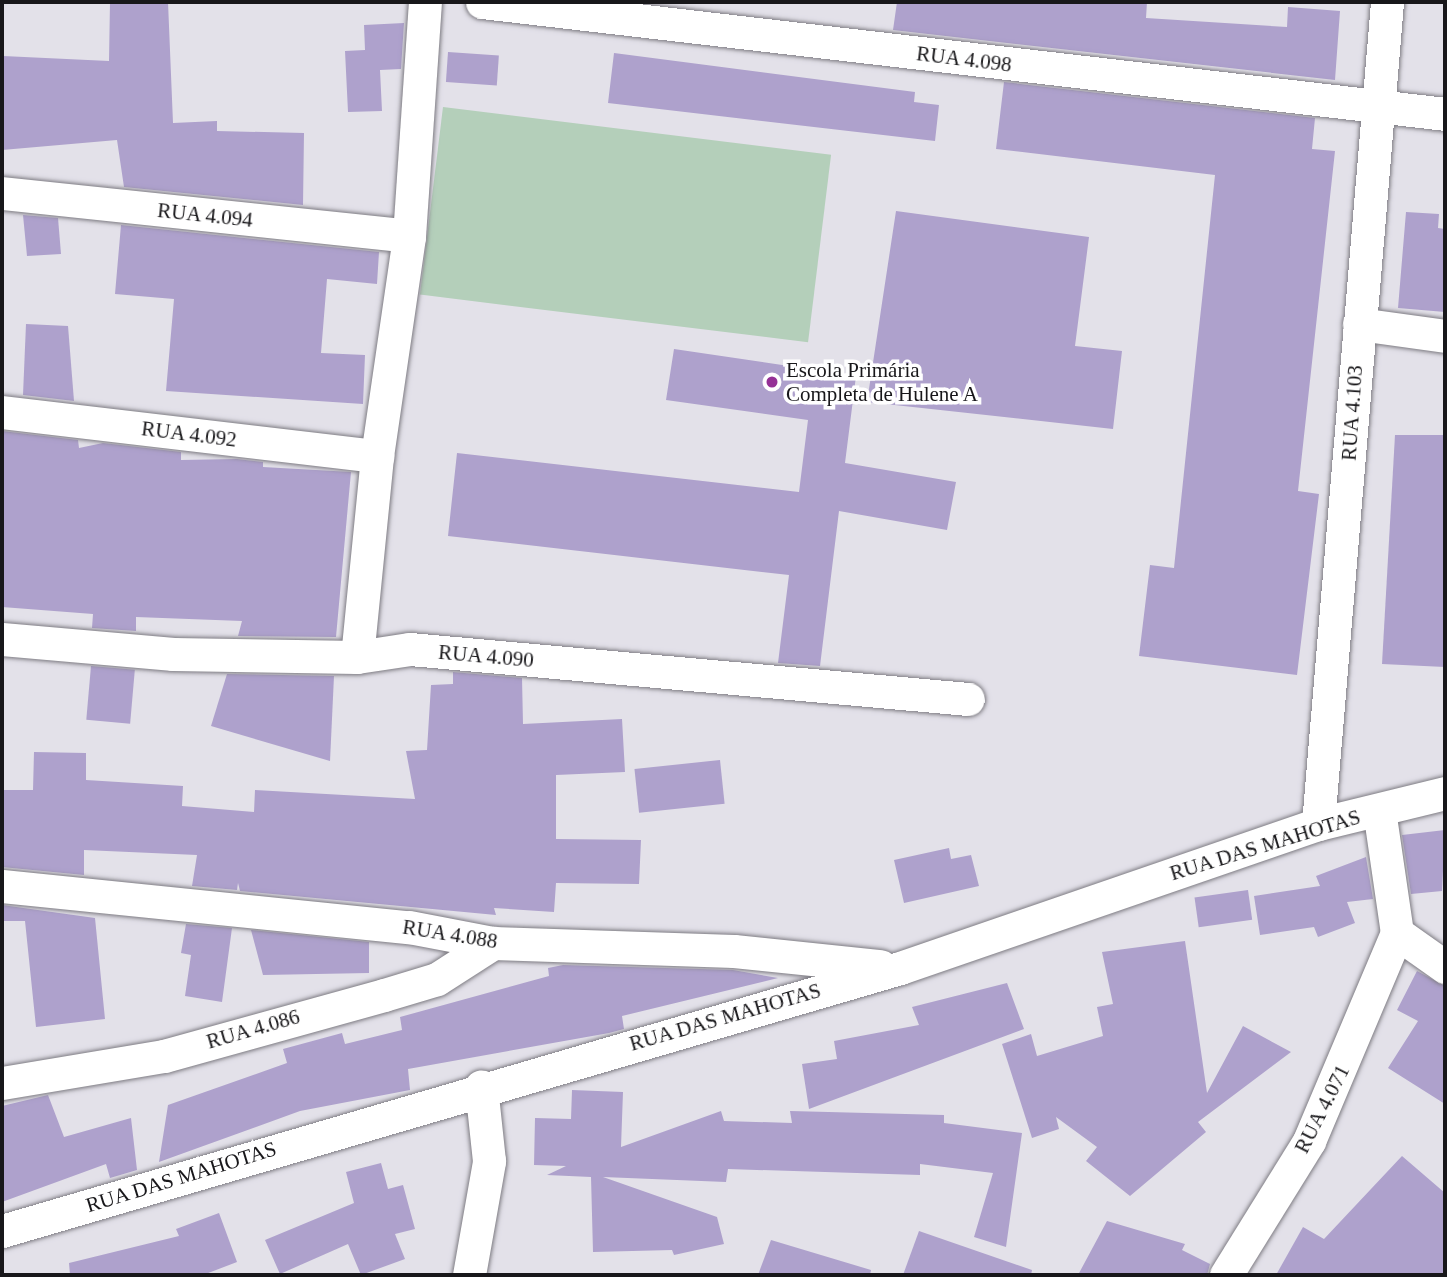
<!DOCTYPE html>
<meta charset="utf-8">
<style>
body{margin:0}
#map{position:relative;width:1447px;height:1277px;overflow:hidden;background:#e3e1e9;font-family:"Times New Roman",serif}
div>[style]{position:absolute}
.green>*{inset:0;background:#b4cfba;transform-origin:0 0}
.building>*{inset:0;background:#aea1cc;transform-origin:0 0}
.roads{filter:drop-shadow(0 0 2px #7e7c83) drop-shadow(0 0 2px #7e7c83)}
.street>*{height:33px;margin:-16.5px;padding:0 16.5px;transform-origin:16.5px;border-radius:16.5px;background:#fff}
.dots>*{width:19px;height:19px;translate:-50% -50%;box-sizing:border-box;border:4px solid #fff;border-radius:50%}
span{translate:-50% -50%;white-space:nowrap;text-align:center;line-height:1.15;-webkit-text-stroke:7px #fff;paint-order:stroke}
.street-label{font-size:21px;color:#18171a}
.poi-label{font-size:21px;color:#18171a}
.left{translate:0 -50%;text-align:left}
.frame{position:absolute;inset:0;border:4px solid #18171a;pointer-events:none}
</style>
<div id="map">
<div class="green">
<i style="left:443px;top:107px;width:391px;height:189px;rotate:7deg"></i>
</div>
<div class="building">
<i style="clip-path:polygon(110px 2px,168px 2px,173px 123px,217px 121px,217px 131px,304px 133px,303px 205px,124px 187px,117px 140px,2px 150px,3px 56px,109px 61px)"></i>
<i style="clip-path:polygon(897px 2px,1147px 2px,1146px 18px,1287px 27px,1288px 7px,1340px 11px,1335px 80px,893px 30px)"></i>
<i style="clip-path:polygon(404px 23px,401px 69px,380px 70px,382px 111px,348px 112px,345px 51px,365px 50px,364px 25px)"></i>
<i style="left:448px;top:52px;width:51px;height:30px;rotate:4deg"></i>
<i style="clip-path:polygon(614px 53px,915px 92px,914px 102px,939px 105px,935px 141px,608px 103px)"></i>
<i style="clip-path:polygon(1004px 82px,1315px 118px,1312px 149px,1335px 151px,1298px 491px,1319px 494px,1297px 675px,1139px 656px,1150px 565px,1174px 568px,1215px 175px,996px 149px)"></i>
<i style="clip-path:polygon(896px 211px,1089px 237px,1075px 346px,1122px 351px,1113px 429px,867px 402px)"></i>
<i style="clip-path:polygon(1406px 212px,1439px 214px,1438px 228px,1445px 229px,1445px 312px,1398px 308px)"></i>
<i style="clip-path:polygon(23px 215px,58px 218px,61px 254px,27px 256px)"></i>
<i style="clip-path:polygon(121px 225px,379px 252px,377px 284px,327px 279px,321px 353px,365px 355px,363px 404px,166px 391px,174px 299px,115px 294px)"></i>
<i style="clip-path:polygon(26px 324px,68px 326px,74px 401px,23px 395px)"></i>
<i style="clip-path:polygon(674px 349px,856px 376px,845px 463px,956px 482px,947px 530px,839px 511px,820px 666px,778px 663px,789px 575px,448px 536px,457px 453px,799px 492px,808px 420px,666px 400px)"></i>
<i style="clip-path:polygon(2px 431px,78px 440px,79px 448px,103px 443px,181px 452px,181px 460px,237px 459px,263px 462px,263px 467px,351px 472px,336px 637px,238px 636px,242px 621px,136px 617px,136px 631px,92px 628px,93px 614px,2px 607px)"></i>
<i style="clip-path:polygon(1395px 435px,1445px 435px,1445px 667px,1382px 664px)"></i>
<i style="left:91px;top:666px;width:44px;height:54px;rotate:5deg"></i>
<i style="clip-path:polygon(453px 672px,522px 678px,523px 724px,622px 719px,625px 772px,556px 775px,556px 839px,641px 840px,639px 884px,556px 883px,554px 912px,494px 908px,496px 915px,240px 891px,238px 883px,237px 890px,192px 886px,197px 855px,84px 850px,84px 875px,2px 867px,2px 790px,33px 790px,34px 752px,86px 753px,86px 780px,183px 786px,182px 806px,254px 812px,255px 790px,415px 799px,406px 751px,427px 750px,431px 685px,453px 684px)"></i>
<i style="clip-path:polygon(227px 674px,334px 676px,330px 761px,211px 726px)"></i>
<i style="left:720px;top:760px;width:44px;height:86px;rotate:84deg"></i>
<i style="clip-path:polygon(1445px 830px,1442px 891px,1411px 894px,1402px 835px)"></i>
<i style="clip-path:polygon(949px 848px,951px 859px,971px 855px,979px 886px,904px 903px,894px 860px)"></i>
<i style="clip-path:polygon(1366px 857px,1373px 899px,1347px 902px,1355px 923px,1318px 937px,1314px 927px,1260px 935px,1254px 896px,1320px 886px,1316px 876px)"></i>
<i style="left:1248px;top:890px;width:30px;height:54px;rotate:82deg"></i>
<i style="clip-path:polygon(2px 905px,95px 918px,105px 1019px,36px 1027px,25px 921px,2px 921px)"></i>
<i style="clip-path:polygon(186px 924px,232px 928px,222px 1002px,185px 996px,191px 955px,181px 953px)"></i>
<i style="clip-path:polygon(251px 930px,369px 942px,369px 973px,263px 975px)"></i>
<i style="clip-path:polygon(1185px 941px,1207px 1093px,1243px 1026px,1291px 1052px,1198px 1122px,1206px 1132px,1130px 1196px,1086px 1161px,1097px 1147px,1056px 1117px,1059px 1129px,1032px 1138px,1002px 1044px,1031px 1034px,1037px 1056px,1103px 1036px,1097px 1007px,1113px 1004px,1102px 952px)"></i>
<i style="clip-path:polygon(563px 965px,733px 970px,778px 978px,622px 1016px,624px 1029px,609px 1033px,408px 1069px,410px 1090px,300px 1111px,159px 1162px,168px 1105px,287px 1063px,283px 1049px,342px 1033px,345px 1044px,402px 1030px,400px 1017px,549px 976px,548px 968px)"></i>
<i style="clip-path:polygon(1417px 971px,1445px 986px,1445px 1104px,1388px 1068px,1418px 1021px,1397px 1010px)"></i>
<i style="clip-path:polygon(1007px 983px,1024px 1029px,809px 1109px,802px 1064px,837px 1059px,834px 1041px,919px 1025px,912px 1007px)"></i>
<i style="clip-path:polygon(572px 1090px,623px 1092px,621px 1147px,721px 1111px,724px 1121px,792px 1123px,790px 1111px,944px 1115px,944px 1123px,1022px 1133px,1006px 1247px,974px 1237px,993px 1173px,920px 1164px,920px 1175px,728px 1169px,726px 1182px,603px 1177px,717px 1217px,724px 1244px,674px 1255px,672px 1250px,593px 1252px,591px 1177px,547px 1175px,566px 1166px,534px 1165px,535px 1118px,571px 1119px)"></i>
<i style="clip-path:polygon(48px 1095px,64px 1137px,131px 1118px,137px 1170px,110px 1178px,106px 1164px,2px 1202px,2px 1106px)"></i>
<i style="clip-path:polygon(1402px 1156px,1445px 1193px,1445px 1275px,1276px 1275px,1303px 1227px,1324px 1239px)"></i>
<i style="clip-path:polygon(381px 1163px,388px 1189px,403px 1185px,415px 1229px,395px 1234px,405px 1259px,361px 1275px,348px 1244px,280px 1274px,265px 1240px,354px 1203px,346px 1172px)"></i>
<i style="clip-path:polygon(219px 1213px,237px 1262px,203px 1275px,70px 1275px,69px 1263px,179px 1236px,176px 1229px)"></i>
<i style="clip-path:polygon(1107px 1221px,1185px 1244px,1182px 1250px,1210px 1264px,1207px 1275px,1078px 1275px)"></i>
<i style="clip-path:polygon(919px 1231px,1032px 1270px,1031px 1275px,903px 1275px)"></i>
<i style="clip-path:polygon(771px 1240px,871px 1270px,870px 1275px,758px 1275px)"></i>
</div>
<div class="roads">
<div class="street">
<i style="left:482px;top:2px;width:969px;rotate:6.63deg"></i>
<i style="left:2px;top:193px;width:409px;rotate:6deg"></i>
<i style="left:1359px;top:324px;width:87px;rotate:7.9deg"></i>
<i style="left:2px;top:412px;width:378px;rotate:6.7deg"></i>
<i style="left:2px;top:639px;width:172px;rotate:5deg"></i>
<i style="left:173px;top:654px;width:184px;rotate:0.9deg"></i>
<i style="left:357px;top:657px;width:54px;rotate:-8.6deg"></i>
<i style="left:410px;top:649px;width:560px;rotate:5.12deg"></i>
<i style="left:357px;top:657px;width:202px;rotate:-84.3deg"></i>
<i style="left:377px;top:456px;width:222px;rotate:-81.7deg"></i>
<i style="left:409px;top:236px;width:235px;rotate:-86.1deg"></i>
<i style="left:1318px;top:824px;width:825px;rotate:-85.2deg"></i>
<i style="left:2px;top:886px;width:409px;rotate:5.8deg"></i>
<i style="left:409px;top:927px;width:86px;rotate:10.8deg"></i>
<i style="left:493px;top:943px;width:241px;rotate:1.9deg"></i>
<i style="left:734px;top:951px;width:147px;rotate:5.9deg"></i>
<i style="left:1397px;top:933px;width:59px;rotate:35.3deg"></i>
<i style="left:2px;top:1083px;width:164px;rotate:-9.5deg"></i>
<i style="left:164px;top:1056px;width:228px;rotate:-15.5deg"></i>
<i style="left:384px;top:995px;width:55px;rotate:-16.8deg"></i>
<i style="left:437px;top:979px;width:67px;rotate:-32.7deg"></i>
<i style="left:2px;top:1231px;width:936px;rotate:-16.32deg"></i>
<i style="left:900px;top:968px;width:442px;rotate:-19deg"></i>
<i style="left:1318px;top:824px;width:131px;rotate:-13.7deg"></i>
<i style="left:469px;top:1275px;width:116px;rotate:-80deg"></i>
<i style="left:489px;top:1161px;width:75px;rotate:-96.1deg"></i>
<i style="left:1226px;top:1275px;width:158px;rotate:-58.2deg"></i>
<i style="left:1309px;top:1141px;width:226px;rotate:-67.1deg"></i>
<i style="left:1397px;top:933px;width:124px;rotate:-98.3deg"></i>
</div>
</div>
<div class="dots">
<i style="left:772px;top:382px;background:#953096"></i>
</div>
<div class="street-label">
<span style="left:964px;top:59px;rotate:7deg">RUA 4.098</span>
<span style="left:205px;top:215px;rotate:6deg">RUA 4.094</span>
<span style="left:1352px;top:413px;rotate:-86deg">RUA 4.103</span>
<span style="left:189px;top:434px;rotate:7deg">RUA 4.092</span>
<span style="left:486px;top:656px;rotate:5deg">RUA 4.090</span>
<span style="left:1265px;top:845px;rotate:-17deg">RUA DAS MAHOTAS</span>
<span style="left:450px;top:934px;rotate:9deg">RUA 4.088</span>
<span style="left:725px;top:1017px;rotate:-16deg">RUA DAS MAHOTAS</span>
<span style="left:253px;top:1029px;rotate:-16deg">RUA 4.086</span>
<span style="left:1322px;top:1109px;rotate:-63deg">RUA 4.071</span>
<span style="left:181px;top:1177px;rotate:-17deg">RUA DAS MAHOTAS</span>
</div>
<div class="poi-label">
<span class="left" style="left:786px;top:382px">Escola Primária<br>Completa de Hulene A</span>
</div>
<div class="frame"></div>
</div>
